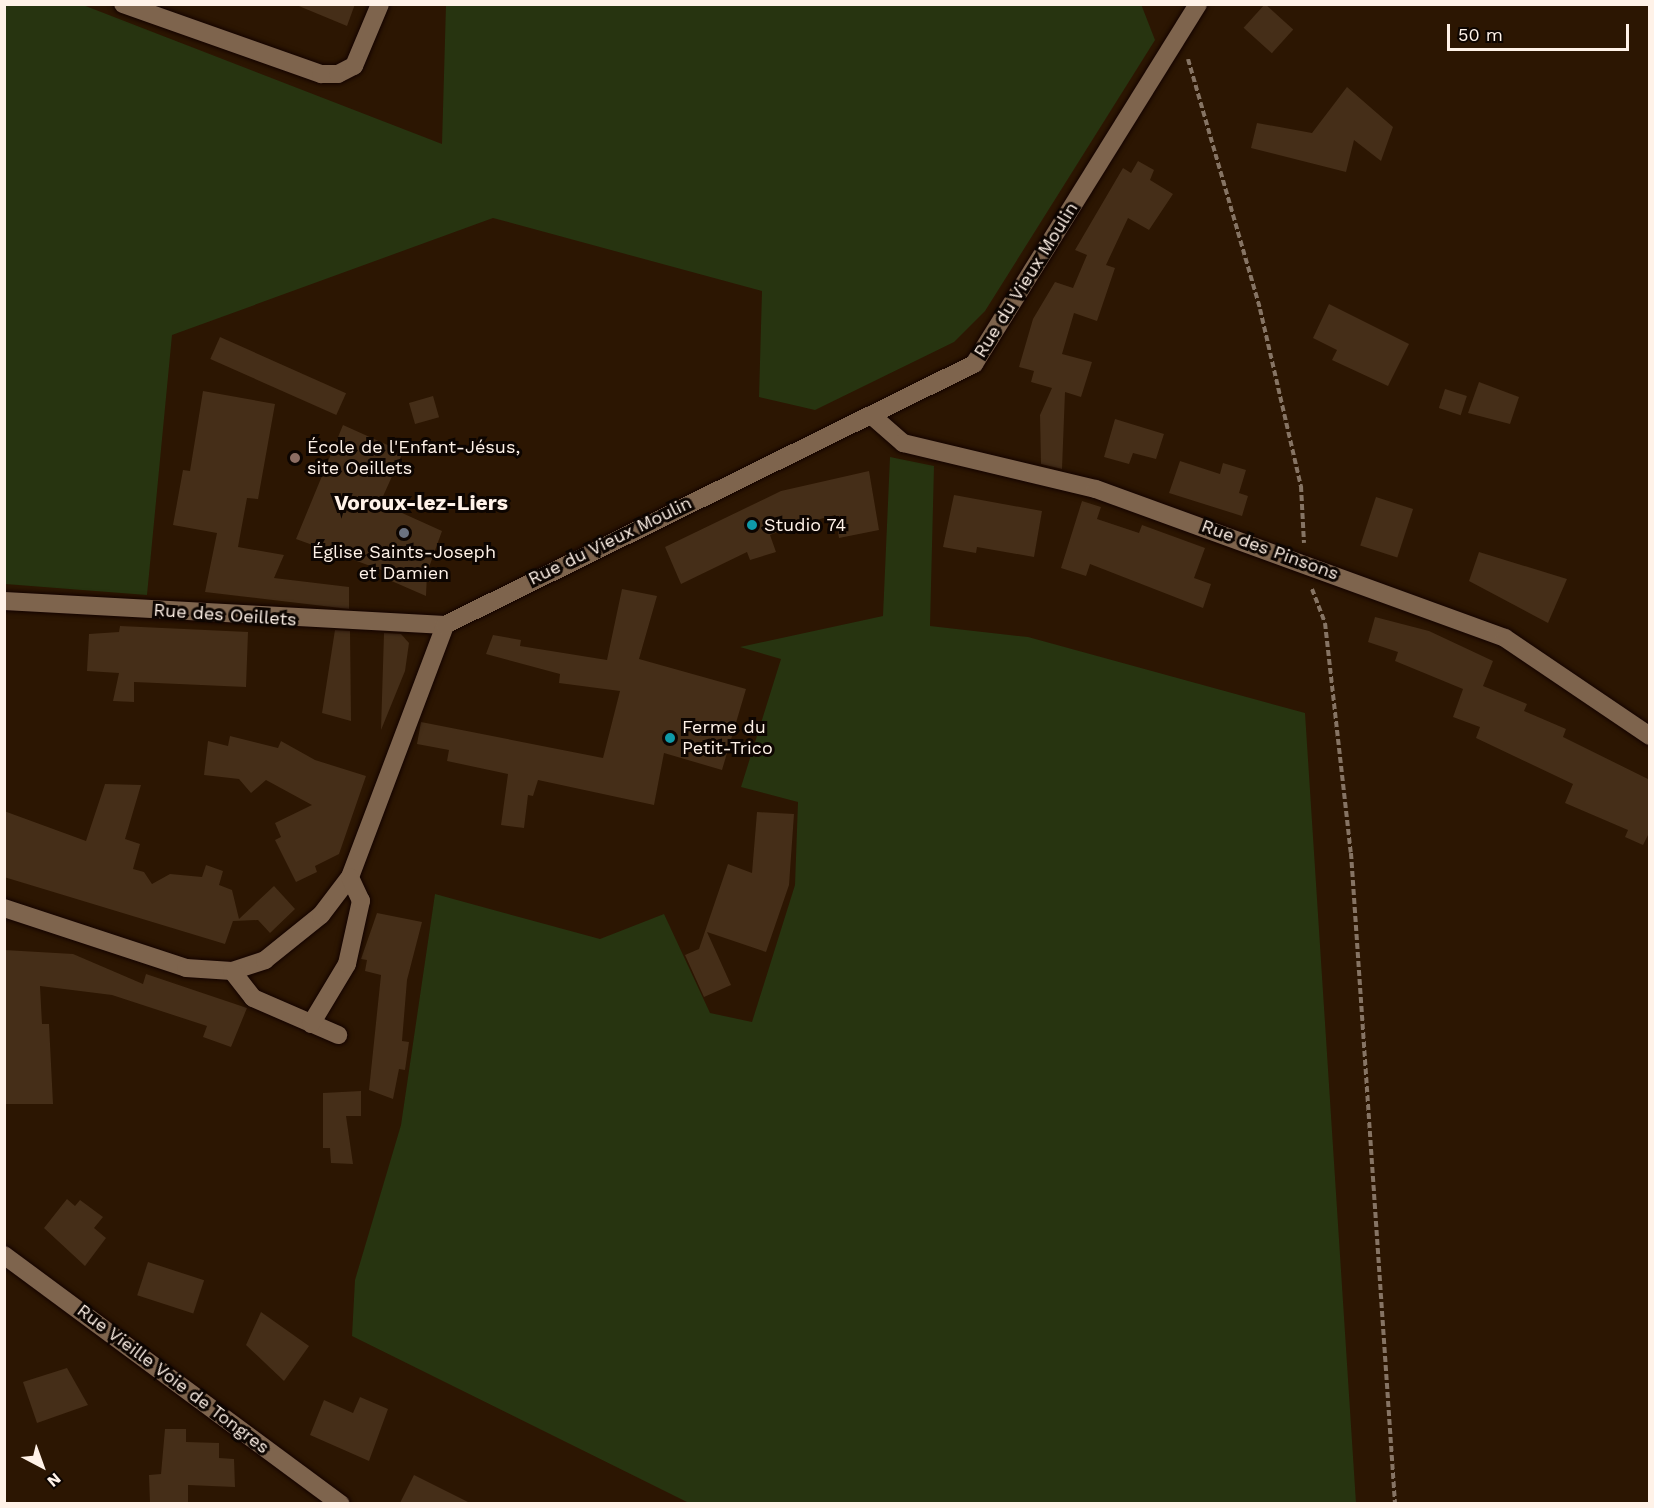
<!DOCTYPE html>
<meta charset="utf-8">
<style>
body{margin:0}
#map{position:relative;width:1654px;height:1508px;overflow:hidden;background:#2c1602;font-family:"Work Sans",sans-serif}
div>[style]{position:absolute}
.green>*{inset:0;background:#273410}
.building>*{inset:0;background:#452e18;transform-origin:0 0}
.path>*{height:4px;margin-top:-2px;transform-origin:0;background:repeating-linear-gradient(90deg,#867464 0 6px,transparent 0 9px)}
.roads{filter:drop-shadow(0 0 2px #130300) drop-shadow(0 0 2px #130300)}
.minor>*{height:18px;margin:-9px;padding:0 9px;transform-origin:9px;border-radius:9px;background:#7e644d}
.dots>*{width:16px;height:16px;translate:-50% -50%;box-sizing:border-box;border:3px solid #0d0501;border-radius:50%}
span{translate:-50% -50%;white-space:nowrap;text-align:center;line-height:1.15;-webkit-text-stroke:6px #0d0501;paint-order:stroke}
.street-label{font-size:18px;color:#fff2e8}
.poi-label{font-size:18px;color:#fff2e8}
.left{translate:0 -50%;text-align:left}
.quarter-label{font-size:21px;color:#fff2e8;font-weight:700}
.frame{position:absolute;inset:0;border:6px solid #fff2e8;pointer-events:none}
.north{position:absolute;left:12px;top:1436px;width:60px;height:60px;-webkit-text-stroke:4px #0d0501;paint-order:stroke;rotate:139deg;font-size:16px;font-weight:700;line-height:24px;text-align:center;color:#fff2e8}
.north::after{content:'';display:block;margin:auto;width:21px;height:27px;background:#fff2e8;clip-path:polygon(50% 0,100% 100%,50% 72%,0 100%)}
.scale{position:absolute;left:1447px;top:24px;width:182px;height:27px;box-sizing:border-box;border:3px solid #fff2e8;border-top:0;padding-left:8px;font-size:18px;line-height:21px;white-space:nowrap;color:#fff2e8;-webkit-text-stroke:4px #0d0501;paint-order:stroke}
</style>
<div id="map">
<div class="green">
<i style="clip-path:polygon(1141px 4px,1155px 40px,985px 311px,954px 342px,815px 410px,759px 397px,762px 291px,493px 218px,172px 335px,147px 595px,5px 584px,5px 5px,83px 5px,442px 144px,446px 5px)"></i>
<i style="clip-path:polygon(890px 457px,934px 466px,930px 626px,1028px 637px,1305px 713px,1356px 1503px,689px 1503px,352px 1336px,355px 1280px,401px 1125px,435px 894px,600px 939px,664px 914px,710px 1013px,752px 1022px,795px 885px,798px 802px,741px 787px,781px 659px,740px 647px,883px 616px)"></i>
</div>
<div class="building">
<i style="clip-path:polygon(294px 4px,355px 4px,347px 26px)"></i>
<i style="left:1265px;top:4px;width:38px;height:32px;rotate:42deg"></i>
<i style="clip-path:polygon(1347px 87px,1393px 127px,1381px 161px,1354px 140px,1346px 172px,1251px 148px,1257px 123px,1312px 133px)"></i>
<i style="clip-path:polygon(1138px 161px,1154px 170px,1150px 180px,1173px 194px,1149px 230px,1128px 218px,1106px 265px,1115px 268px,1097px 321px,1074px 313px,1062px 354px,1092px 362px,1081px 397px,1065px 392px,1062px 469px,1041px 464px,1040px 415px,1052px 388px,1031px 382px,1034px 371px,1019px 367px,1033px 319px,1055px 282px,1073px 288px,1087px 255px,1075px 250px,1123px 168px,1131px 173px)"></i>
<i style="clip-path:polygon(1329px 304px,1409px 344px,1388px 386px,1332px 360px,1337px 350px,1313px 338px)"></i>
<i style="left:220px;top:337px;width:138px;height:24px;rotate:24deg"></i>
<i style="clip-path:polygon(1479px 382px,1519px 397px,1510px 424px,1468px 413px)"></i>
<i style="left:1445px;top:389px;width:23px;height:20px;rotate:18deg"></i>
<i style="clip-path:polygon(203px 391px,275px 404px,258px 499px,247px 498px,238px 547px,284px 555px,274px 578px,349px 587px,349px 609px,205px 592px,217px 533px,173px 525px,183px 470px,190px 471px)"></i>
<i style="left:433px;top:396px;width:22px;height:25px;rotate:74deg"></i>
<i style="clip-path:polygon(1115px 419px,1164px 434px,1156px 459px,1133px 453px,1129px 464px,1104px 457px)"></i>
<i style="clip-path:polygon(343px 425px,403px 452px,380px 503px,442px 531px,427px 573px,426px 596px,387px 579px,387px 572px,296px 539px)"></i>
<i style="clip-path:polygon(1180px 461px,1220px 474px,1223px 463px,1246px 470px,1239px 493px,1248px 496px,1242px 516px,1169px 493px)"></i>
<i style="clip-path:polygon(869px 471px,879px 530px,839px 538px,835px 515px,791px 527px,770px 535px,776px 552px,750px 560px,747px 552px,681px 584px,665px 547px,781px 491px)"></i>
<i style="clip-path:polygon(954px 495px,1042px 511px,1034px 557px,977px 547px,976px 553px,943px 547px)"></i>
<i style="left:1376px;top:497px;width:39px;height:51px;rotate:18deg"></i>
<i style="clip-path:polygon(1082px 501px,1101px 507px,1097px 519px,1139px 533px,1142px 525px,1205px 548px,1194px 578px,1211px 584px,1203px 608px,1090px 564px,1086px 576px,1061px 568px)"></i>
<i style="clip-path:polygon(1479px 552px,1567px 579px,1548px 623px,1469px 581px)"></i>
<i style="clip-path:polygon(622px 589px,657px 596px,639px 659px,746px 689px,722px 770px,664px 753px,654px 805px,538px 780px,533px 796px,528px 795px,524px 828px,501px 825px,508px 774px,447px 761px,449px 750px,417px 744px,421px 722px,603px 758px,620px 691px,559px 683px,560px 674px,486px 654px,493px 635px,521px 640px,520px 646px,607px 660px)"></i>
<i style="clip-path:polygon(1375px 617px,1429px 631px,1493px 661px,1483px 686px,1527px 704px,1524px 711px,1566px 729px,1563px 737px,1650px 780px,1650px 831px,1643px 845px,1625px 837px,1628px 830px,1565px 803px,1573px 784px,1476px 738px,1480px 727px,1453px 717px,1463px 689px,1395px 661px,1398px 652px,1368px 642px)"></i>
<i style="clip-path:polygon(120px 626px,248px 632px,246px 687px,134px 682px,134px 702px,113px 701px,119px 673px,87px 671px,89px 634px,119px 632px)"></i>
<i style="clip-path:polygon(335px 630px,350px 631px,351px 721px,322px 713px)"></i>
<i style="clip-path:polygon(384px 633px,401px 634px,409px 643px,405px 671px,381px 730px)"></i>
<i style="clip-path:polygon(230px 736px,278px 748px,281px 741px,315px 760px,366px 776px,339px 854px,315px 866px,317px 872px,296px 882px,275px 840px,281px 837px,275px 823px,312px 805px,266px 780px,251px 793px,239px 779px,204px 775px,208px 741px,228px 746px)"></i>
<i style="clip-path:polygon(105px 784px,141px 785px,125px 839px,140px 844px,133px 869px,144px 872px,152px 884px,170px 874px,202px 877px,206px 865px,223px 871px,219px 885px,232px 890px,239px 919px,274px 886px,295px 909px,270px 933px,258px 920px,233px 921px,225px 944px,4px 877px,4px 811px,86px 841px)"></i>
<i style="clip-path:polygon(757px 812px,794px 814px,789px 885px,766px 952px,707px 932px,731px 985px,704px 997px,685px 955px,699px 949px,728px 864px,752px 873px)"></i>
<i style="clip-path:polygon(377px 913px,422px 922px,407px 980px,402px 1041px,409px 1042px,405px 1070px,399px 1069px,393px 1099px,369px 1090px,381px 975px,365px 971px,367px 960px,361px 959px)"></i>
<i style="clip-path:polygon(4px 950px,73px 954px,143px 984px,146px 974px,247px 1008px,231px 1047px,203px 1037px,207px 1026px,112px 995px,40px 986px,42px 1024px,49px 1024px,53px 1104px,4px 1104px)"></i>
<i style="clip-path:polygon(361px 1091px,361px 1116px,346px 1116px,353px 1164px,331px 1163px,330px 1148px,323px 1148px,323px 1093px)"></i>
<i style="clip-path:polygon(67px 1199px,75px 1206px,80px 1200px,103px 1217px,94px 1228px,106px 1238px,85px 1266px,44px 1228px)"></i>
<i style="left:148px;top:1262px;width:59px;height:35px;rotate:18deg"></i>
<i style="clip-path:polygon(261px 1312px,309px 1346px,284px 1381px,246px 1345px)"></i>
<i style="clip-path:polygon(67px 1368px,88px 1405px,37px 1423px,23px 1382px)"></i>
<i style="clip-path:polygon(360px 1397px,388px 1409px,369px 1461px,310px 1435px,324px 1400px,353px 1413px)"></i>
<i style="clip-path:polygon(165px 1429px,186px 1429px,186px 1442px,219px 1443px,219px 1458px,234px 1459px,235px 1487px,188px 1485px,188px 1503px,150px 1503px,149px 1475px,161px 1474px)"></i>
<i style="clip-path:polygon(414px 1475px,470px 1503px,400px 1503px)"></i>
</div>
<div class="path">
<i style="left:1188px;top:59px;width:260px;rotate:73.9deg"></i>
<i style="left:1260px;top:309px;width:182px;rotate:77deg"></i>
<i style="left:1301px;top:486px;width:57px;rotate:87deg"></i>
<i style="left:1312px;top:589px;width:36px;rotate:69deg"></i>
<i style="left:1325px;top:623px;width:231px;rotate:83.6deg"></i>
<i style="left:1351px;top:853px;width:652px;rotate:86.13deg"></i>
</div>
<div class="roads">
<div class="minor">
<i style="left:123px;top:4px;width:210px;rotate:19.5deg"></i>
<i style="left:321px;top:74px;width:17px"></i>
<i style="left:338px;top:74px;width:18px;rotate:-27deg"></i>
<i style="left:354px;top:66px;width:67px;rotate:-67.2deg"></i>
<i style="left:871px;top:415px;width:43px;rotate:41.2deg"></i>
<i style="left:903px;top:443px;width:198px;rotate:13.4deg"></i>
<i style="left:1096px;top:489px;width:435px;rotate:20deg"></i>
<i style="left:1505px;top:638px;width:175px;rotate:34.1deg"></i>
<i style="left:4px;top:601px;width:442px;rotate:3.1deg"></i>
<i style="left:4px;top:908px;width:192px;rotate:18.2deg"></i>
<i style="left:186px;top:968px;width:46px;rotate:3.7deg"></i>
<i style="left:232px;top:971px;width:35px;rotate:-18deg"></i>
<i style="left:265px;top:960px;width:72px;rotate:-38.8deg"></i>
<i style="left:321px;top:915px;width:48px;rotate:-52.7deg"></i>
<i style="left:350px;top:877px;width:269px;rotate:-69.3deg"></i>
<i style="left:445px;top:625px;width:590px;rotate:-26.26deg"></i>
<i style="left:974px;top:364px;width:424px;rotate:-58.1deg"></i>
<i style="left:232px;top:971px;width:34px;rotate:52deg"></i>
<i style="left:253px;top:998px;width:93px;rotate:23.5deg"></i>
<i style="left:311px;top:1024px;width:70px;rotate:-59deg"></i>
<i style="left:347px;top:964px;width:65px;rotate:-77.5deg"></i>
<i style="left:361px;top:901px;width:26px;rotate:-115deg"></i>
<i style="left:4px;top:1255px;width:419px;rotate:36.5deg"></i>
</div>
</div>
<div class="dots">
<i style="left:295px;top:458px;background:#8d6e63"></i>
<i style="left:752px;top:525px;background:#0f9aa8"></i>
<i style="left:404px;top:533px;background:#6b7280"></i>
<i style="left:670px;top:738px;background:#0f9aa8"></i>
</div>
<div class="street-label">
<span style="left:1026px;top:280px;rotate:-58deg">Rue du Vieux Moulin</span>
<span style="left:610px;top:541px;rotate:-26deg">Rue du Vieux Moulin</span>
<span style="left:1270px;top:550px;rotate:20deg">Rue des Pinsons</span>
<span style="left:225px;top:615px;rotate:4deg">Rue des Oeillets</span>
<span style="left:173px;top:1379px;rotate:37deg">Rue Vieille Voie de Tongres</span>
</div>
<div class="poi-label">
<span class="left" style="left:307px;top:458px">École de l'Enfant-Jésus,<br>site Oeillets</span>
<span class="left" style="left:764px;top:525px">Studio 74</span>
<span style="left:404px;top:563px">Église Saints-Joseph<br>et Damien</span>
<span class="left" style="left:682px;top:738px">Ferme du<br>Petit-Trico</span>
</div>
<div class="quarter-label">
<span style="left:421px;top:503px">Voroux-lez-Liers</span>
</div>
<div class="frame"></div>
<div class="north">N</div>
<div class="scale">50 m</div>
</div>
